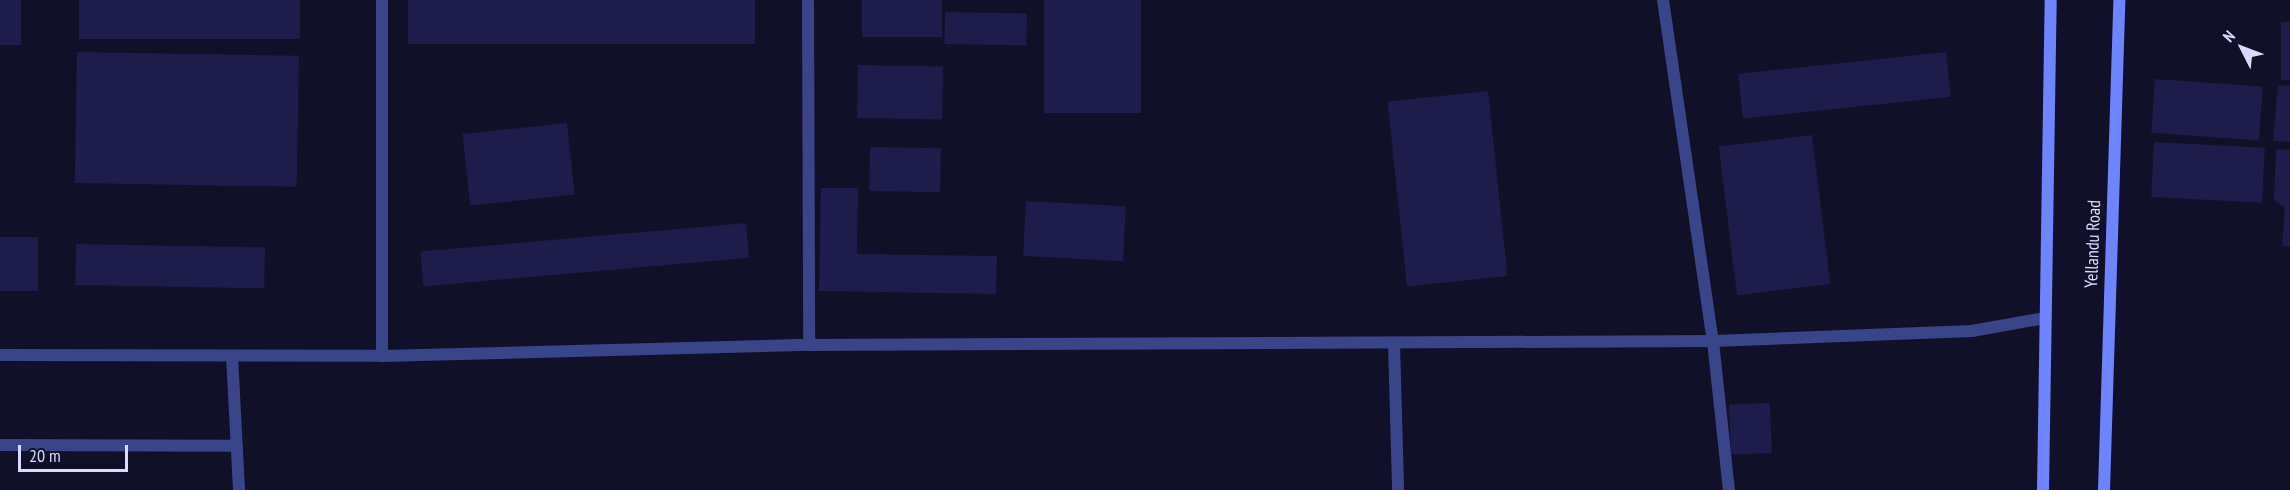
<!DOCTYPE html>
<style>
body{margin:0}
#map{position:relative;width:2290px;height:490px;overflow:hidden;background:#101029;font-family:"PT Sans Narrow",sans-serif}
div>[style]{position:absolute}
.building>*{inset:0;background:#1d1c4a;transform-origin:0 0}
.service>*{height:12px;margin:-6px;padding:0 6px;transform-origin:6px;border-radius:6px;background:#3a4489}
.minor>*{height:12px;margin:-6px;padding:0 6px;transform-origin:6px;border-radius:6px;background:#3a4489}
.secondary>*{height:12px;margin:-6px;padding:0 6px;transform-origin:6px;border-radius:6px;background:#6f83ff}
span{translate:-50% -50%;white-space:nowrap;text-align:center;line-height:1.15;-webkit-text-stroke:4.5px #101029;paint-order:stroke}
.street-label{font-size:18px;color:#d8daff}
.north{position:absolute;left:2212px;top:18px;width:60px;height:60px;-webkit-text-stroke:4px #101029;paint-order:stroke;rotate:312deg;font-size:16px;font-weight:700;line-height:24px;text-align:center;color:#d8daff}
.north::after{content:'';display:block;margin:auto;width:21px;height:27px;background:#d8daff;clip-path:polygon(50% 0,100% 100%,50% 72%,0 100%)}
.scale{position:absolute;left:18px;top:445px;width:110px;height:27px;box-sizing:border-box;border:3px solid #d8daff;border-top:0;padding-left:8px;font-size:18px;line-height:21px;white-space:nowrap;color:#d8daff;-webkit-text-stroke:4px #101029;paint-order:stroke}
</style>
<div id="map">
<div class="building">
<div style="left:0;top:0;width:21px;height:45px"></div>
<div style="left:79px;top:0;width:221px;height:39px"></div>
<div style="left:408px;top:0;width:347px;height:44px"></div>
<div style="left:862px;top:0;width:80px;height:37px"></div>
<div style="left:1044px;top:0;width:97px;height:113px"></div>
<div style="left:945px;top:12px;width:82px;height:32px;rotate:1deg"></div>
<div style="left:2281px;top:22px;width:9px;height:58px"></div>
<div style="left:77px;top:52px;width:222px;height:131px;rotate:1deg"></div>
<div style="left:1946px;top:52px;width:45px;height:209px;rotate:84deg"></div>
<div style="left:858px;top:65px;width:85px;height:53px;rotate:1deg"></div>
<div style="left:2155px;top:79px;width:108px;height:54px;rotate:4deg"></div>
<div style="clip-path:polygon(2278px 85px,2290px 86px,2290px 142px,2273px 141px)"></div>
<div style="left:1488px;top:91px;width:186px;height:101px;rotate:84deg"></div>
<div style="left:567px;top:123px;width:72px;height:105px;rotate:84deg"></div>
<div style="left:1812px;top:135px;width:150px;height:94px;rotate:83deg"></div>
<div style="left:2154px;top:142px;width:111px;height:55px;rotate:3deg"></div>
<div style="left:870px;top:147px;width:71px;height:44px;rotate:1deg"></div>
<div style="clip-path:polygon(2276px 149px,2290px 150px,2290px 247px,2282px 246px,2285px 208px,2274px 200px)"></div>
<div style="clip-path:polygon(821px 188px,858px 188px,857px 254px,997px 256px,996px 294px,819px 291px)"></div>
<div style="left:1026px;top:201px;width:100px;height:55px;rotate:3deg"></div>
<div style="left:746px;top:223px;width:35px;height:327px;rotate:85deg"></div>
<div style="left:0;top:237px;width:38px;height:54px"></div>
<div style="left:76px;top:244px;width:189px;height:41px;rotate:1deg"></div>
<div style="left:1770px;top:403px;width:50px;height:41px;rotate:88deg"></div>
</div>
<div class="service">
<div style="left:382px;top:0;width:356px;rotate:90deg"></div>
<div style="left:808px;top:0;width:345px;rotate:89.8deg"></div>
<div style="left:1394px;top:343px;width:147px;rotate:88.4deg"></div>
<div style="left:232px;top:356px;width:134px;rotate:87deg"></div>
<div style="left:0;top:445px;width:237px;rotate:0.2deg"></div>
</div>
<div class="minor">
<div style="left:1663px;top:0;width:345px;rotate:81.7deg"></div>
<div style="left:1713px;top:341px;width:150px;rotate:83.9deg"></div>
<div style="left:0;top:355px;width:382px;rotate:0.1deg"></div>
<div style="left:382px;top:356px;width:427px;rotate:-1.5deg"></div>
<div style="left:809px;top:345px;width:904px;rotate:-0.25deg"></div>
<div style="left:1713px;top:341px;width:259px;rotate:-2.2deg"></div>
<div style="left:1972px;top:331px;width:74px;rotate:-10.1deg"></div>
</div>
<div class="secondary">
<div style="left:2043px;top:490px;width:490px;rotate:-89.1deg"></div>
<div style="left:2104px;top:490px;width:490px;rotate:-88.2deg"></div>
</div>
<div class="street-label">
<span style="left:2093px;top:244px;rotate:-88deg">Yellandu Road</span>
</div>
<div class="north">N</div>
<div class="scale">20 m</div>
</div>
